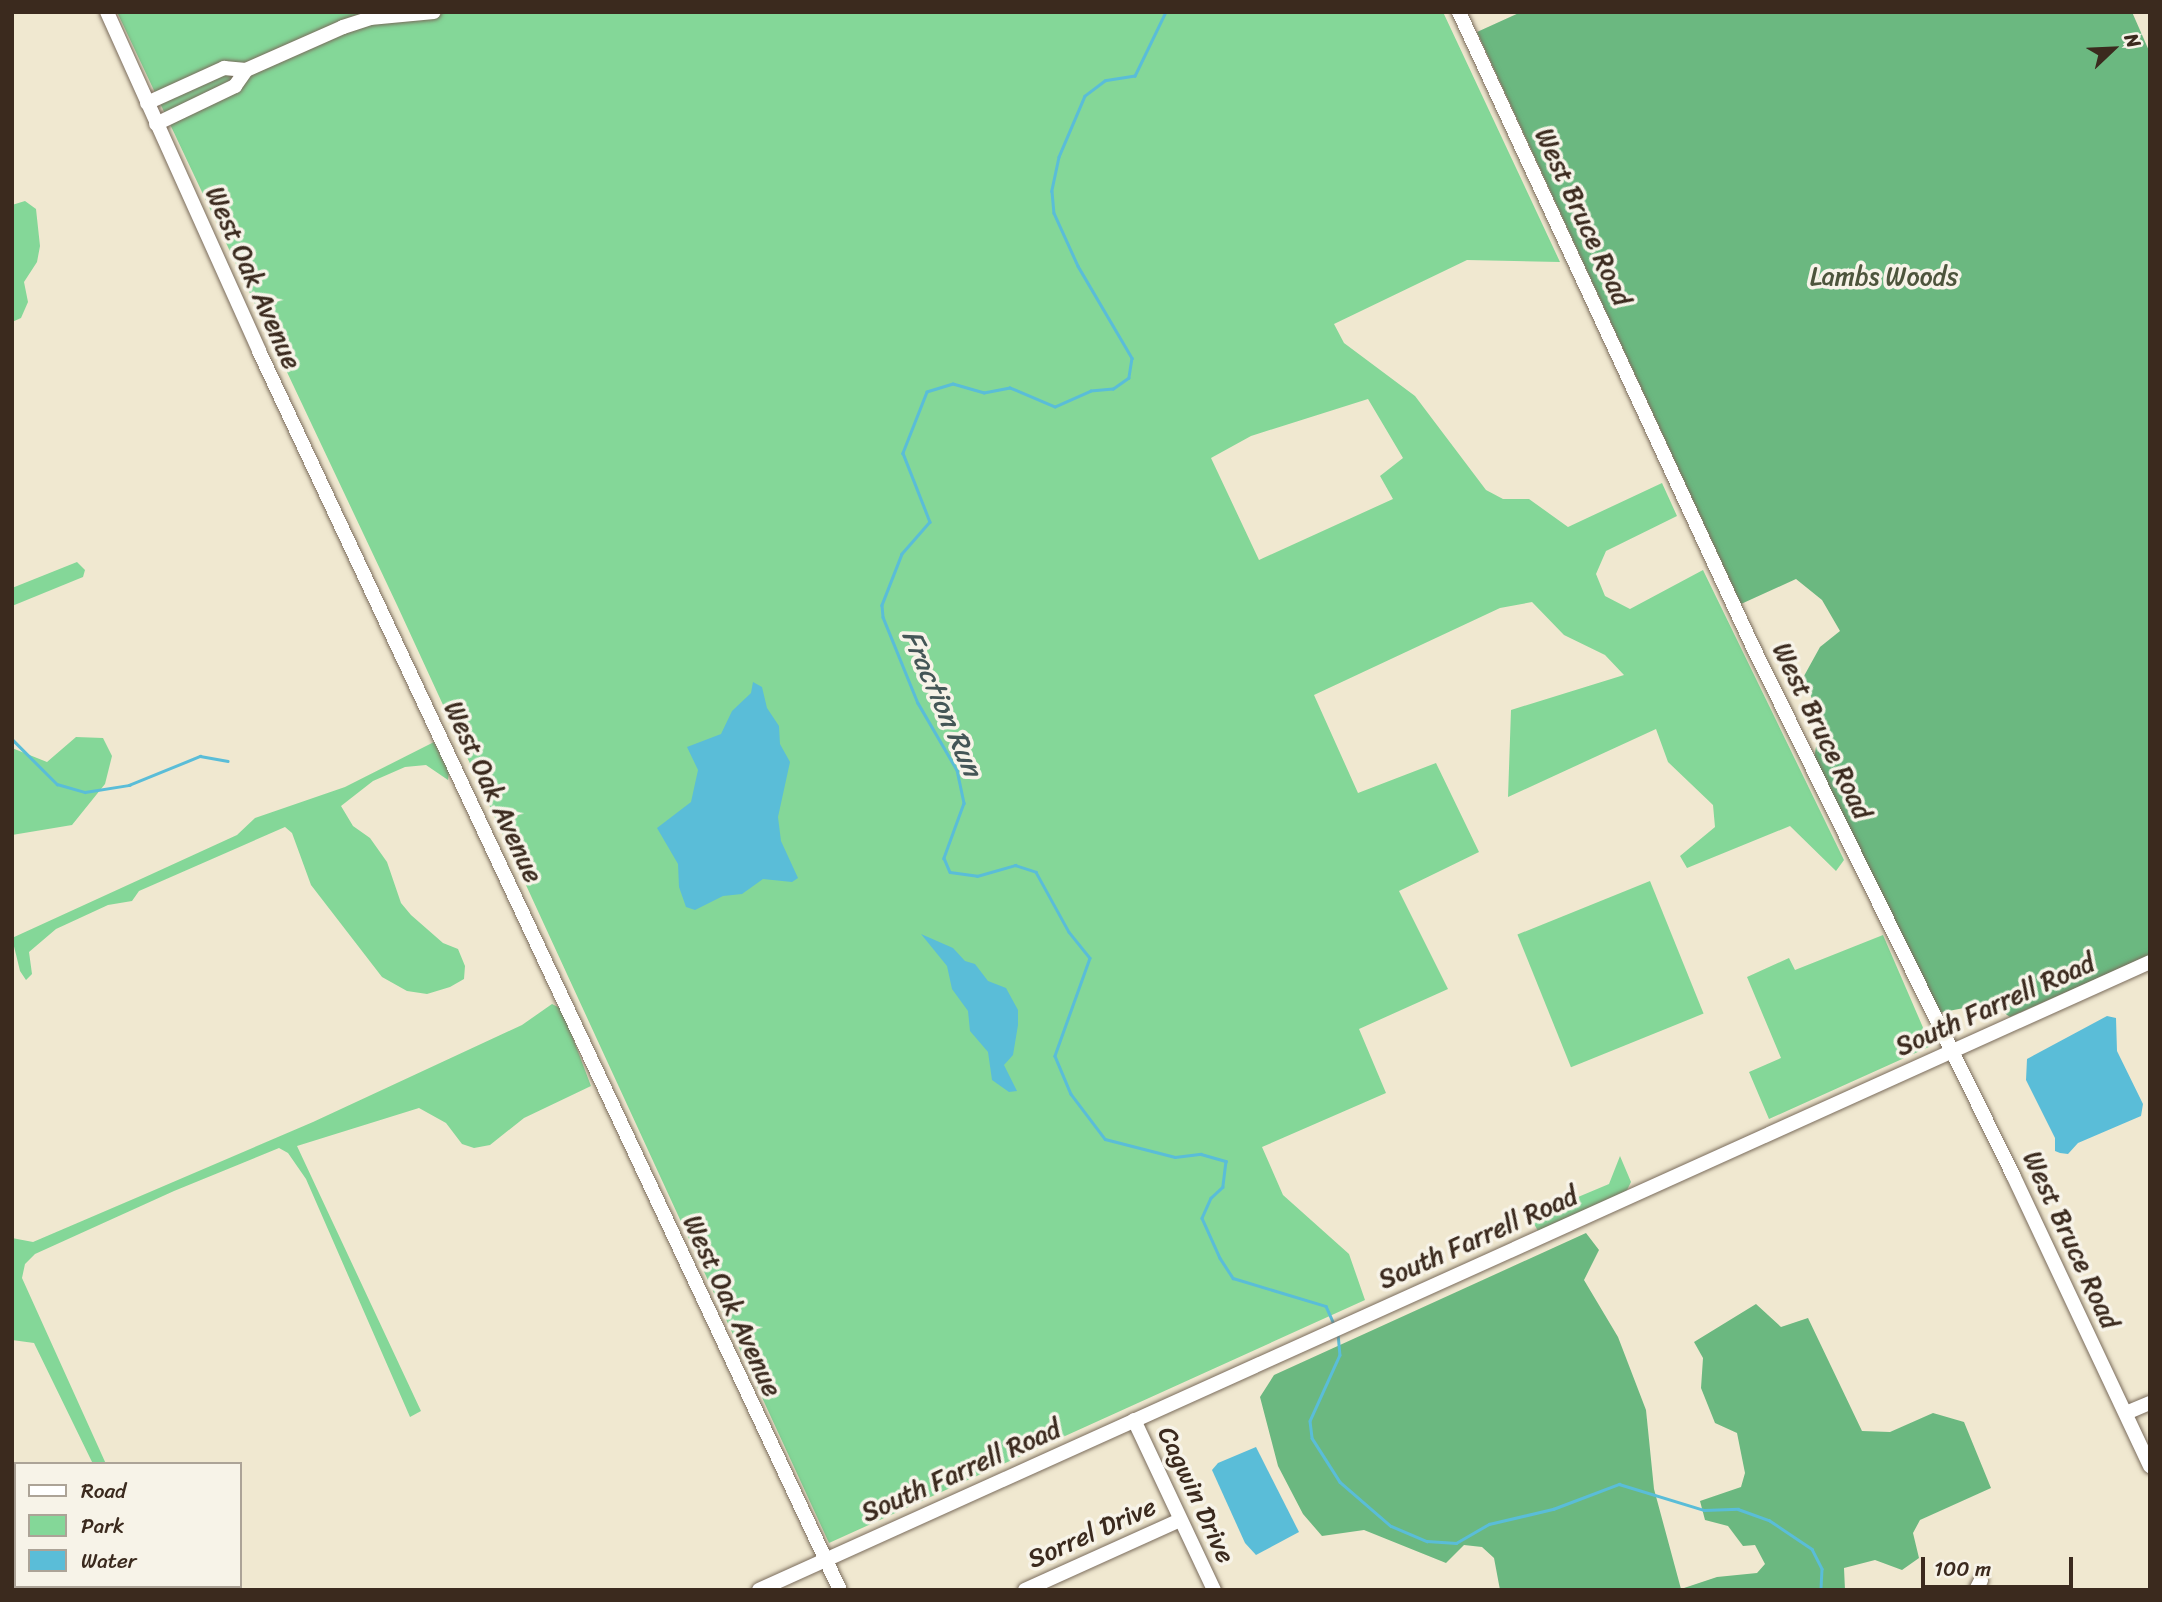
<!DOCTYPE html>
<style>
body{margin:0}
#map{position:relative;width:2162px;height:1602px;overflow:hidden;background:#f0e8d0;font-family:Sriracha,sans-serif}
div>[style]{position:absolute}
.green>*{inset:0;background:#84d798;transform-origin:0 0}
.forest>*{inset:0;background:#6bb880}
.water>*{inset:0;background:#5abdd8}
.stream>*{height:2.5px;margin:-1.25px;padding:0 1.25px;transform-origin:1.25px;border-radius:1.25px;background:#5abdd8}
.roads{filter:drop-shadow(0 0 2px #7a6c5c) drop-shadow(0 0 2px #7a6c5c)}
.minor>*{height:14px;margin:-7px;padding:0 7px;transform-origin:7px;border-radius:7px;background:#fff}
span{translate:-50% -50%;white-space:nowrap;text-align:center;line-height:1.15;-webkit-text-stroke:7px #f7f3e8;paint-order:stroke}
.street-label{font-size:26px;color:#3b2a1e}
.park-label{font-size:26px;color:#4d553c}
.water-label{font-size:28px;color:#445656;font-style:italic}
.frame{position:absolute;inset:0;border:14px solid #3b2a1e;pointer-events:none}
.legend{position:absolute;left:14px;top:1462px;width:228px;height:126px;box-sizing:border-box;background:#f7f3e8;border:2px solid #aca397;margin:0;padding:9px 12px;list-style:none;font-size:21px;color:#3b2a1e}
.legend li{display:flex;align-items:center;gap:14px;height:35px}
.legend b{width:35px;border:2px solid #aca397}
.north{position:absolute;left:2078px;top:14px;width:70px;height:70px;-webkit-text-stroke:5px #f7f3e8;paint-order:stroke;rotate:67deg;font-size:19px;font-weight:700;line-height:28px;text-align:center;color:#3b2a1e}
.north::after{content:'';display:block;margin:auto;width:24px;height:32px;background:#3b2a1e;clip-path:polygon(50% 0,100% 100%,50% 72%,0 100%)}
.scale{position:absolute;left:1921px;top:1557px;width:152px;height:32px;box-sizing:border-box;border:4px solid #3b2a1e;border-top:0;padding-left:9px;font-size:21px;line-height:24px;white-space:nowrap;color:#3b2a1e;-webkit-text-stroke:5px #f7f3e8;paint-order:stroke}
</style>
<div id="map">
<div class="green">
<div style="clip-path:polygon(evenodd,117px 12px,1443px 12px,1560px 262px,1467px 260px,1334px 324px,1344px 343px,1415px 396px,1486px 490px,1503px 499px,1529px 499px,1568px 527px,1662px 483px,1677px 516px,1606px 551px,1596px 574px,1605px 596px,1630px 609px,1703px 570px,1844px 860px,1836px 871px,1790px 826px,1687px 868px,1680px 856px,1715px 827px,1713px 805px,1668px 762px,1656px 729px,1508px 797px,1511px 710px,1624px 675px,1605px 655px,1564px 635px,1532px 602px,1500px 608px,1314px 695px,1358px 793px,1436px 763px,1479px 852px,1399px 891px,1448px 989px,1359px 1029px,1386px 1093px,1262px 1147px,1283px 1195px,1349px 1254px,1365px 1300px,829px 1543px,397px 605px,117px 12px,1368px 399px,1403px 458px,1380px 476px,1393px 499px,1259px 560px,1211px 458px,1251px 436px,1368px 399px)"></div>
<div style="clip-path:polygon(25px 201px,36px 209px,40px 246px,37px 262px,24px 282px,28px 302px,21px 318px,12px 322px,12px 205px)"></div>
<div style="clip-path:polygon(77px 562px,85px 570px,83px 577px,12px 606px,12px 588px)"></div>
<div style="clip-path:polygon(76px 737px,103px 738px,112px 756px,105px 784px,72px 825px,12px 835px,12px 748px,47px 762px)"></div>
<div style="clip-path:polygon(434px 742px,449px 772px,448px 780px,426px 765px,405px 767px,373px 781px,341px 806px,353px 826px,370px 838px,387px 862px,401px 903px,411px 915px,443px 943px,458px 949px,465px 966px,464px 979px,450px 987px,427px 994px,407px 991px,382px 977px,311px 885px,292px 833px,285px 827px,139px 891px,132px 901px,108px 905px,56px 929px,29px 952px,32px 974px,26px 980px,20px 971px,12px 938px,237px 835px,255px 818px,345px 787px)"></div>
<div style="left:1650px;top:881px;width:143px;height:143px;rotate:68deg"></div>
<div style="clip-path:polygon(1883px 935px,1931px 1046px,1769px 1119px,1749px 1072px,1781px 1058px,1747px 977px,1789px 958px,1795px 970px)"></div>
<div style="clip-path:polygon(552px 1004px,562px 1009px,591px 1086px,524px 1118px,490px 1145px,474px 1148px,462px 1144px,446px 1123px,419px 1108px,297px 1146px,421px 1411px,410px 1417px,306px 1179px,288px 1153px,279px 1148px,174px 1191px,35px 1254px,25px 1264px,22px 1278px,106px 1464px,93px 1464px,34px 1343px,12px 1340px,12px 1238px,33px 1242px,313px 1122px,522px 1025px)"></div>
<div style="clip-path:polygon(1620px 1156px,1631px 1182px,1626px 1192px,1538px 1231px,1533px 1222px,1559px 1205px,1609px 1184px)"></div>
</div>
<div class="forest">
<div style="clip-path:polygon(1521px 12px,2132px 12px,2150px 53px,2150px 955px,2010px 1017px,1990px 1003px,1938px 1013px,1814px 759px,1820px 722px,1804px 676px,1820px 647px,1840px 631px,1822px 600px,1796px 579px,1741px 604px,1477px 32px)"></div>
<div style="clip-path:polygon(1586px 1233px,1599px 1250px,1584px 1280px,1618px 1337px,1646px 1410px,1654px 1489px,1681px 1589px,1717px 1577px,1757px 1573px,1765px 1564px,1755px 1545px,1743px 1546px,1728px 1526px,1705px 1520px,1700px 1501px,1741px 1487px,1745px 1473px,1737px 1433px,1715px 1423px,1701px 1388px,1703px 1358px,1694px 1342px,1756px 1304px,1781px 1327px,1808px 1318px,1862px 1431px,1890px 1432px,1933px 1413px,1964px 1422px,1991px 1488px,1920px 1520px,1913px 1533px,1919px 1558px,1902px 1570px,1875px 1560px,1844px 1568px,1845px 1590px,1500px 1590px,1494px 1558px,1482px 1547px,1464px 1545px,1446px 1563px,1364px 1530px,1322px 1536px,1303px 1514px,1278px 1466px,1260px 1397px,1274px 1375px)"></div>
</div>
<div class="water">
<div style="clip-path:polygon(753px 682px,762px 687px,767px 708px,779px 726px,780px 744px,790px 762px,778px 817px,781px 841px,798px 878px,792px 882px,763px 879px,742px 894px,723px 896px,695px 910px,686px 907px,679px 887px,678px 864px,657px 828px,691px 802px,698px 770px,687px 747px,721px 734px,732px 711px,751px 693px)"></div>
<div style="clip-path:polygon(921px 934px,953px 948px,965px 961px,975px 964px,988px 981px,1006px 988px,1018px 1010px,1018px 1025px,1013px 1055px,1004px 1065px,1017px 1091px,1009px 1092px,992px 1080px,988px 1052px,970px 1031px,968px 1011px,952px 989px,947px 966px)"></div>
<div style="clip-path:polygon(2107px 1016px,2116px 1018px,2117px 1051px,2143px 1104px,2141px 1116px,2078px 1143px,2068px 1154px,2060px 1153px,2055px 1151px,2055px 1138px,2026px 1080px,2027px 1059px)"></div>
<div style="clip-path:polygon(1256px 1447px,1299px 1532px,1256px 1555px,1245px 1543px,1212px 1470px,1218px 1463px)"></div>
</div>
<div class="stream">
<div style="left:1166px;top:12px;width:71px;rotate:115.8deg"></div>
<div style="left:1135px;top:76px;width:30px;rotate:171deg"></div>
<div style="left:1105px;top:81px;width:25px;rotate:143deg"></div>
<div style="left:1085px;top:96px;width:66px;rotate:113.1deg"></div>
<div style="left:1059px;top:157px;width:35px;rotate:102deg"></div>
<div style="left:1052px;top:191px;width:22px;rotate:85deg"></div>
<div style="left:1054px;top:213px;width:58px;rotate:65.6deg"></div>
<div style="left:1078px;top:266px;width:107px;rotate:59.6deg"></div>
<div style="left:1132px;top:358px;width:20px;rotate:99deg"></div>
<div style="left:1129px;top:378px;width:19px;rotate:145deg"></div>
<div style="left:1113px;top:389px;width:22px;rotate:175deg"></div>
<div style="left:1091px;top:391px;width:39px;rotate:156deg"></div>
<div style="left:1055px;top:407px;width:49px;rotate:-157.1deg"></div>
<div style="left:1010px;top:388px;width:26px;rotate:169deg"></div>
<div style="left:984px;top:393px;width:32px;rotate:-164deg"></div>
<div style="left:953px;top:384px;width:27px;rotate:163deg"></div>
<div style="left:927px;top:392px;width:66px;rotate:111.5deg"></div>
<div style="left:903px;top:453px;width:74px;rotate:68.6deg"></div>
<div style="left:930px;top:522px;width:43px;rotate:131.2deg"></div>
<div style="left:902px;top:554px;width:55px;rotate:111.4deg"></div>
<div style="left:882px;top:605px;width:12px;rotate:85deg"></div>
<div style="left:883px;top:617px;width:93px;rotate:67.9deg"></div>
<div style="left:918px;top:703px;width:78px;rotate:59.8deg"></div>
<div style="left:957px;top:770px;width:34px;rotate:78deg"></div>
<div style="left:964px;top:803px;width:59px;rotate:110deg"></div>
<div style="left:944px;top:858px;width:15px;rotate:67deg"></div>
<div style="left:950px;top:872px;width:27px;rotate:8deg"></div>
<div style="left:977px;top:876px;width:40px;rotate:-16deg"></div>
<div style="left:1015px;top:865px;width:22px;rotate:18deg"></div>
<div style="left:1036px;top:872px;width:68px;rotate:61.2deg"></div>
<div style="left:1069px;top:932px;width:33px;rotate:51deg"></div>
<div style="left:1090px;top:958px;width:104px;rotate:109.7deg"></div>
<div style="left:1055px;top:1056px;width:41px;rotate:67.2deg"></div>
<div style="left:1071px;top:1094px;width:56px;rotate:52.9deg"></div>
<div style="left:1105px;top:1139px;width:72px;rotate:14.4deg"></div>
<div style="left:1175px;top:1157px;width:26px;rotate:-7deg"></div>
<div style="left:1201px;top:1154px;width:26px;rotate:16deg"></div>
<div style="left:1226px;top:1161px;width:26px;rotate:97deg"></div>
<div style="left:1223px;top:1187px;width:16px;rotate:137deg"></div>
<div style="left:1211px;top:1198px;width:22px;rotate:114deg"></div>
<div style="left:1202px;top:1218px;width:44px;rotate:65.8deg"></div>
<div style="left:1220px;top:1258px;width:24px;rotate:57deg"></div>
<div style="left:1233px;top:1278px;width:97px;rotate:16.8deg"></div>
<div style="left:1326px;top:1306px;width:20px;rotate:66deg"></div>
<div style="left:12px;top:739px;width:64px;rotate:45deg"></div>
<div style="left:57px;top:784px;width:29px;rotate:16deg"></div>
<div style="left:85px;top:792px;width:45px;rotate:-9deg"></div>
<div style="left:129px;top:785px;width:77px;rotate:-22.2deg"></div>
<div style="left:200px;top:756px;width:28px;rotate:10deg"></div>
<div style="left:1338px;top:1333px;width:22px;rotate:85deg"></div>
<div style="left:1340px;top:1355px;width:72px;rotate:114.4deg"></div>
<div style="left:1310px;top:1421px;width:17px;rotate:83deg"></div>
<div style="left:1312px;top:1438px;width:52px;rotate:57.5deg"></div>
<div style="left:1340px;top:1482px;width:67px;rotate:40.8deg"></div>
<div style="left:1391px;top:1526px;width:39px;rotate:23deg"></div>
<div style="left:1427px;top:1541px;width:29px;rotate:4deg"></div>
<div style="left:1456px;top:1543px;width:38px;rotate:-30deg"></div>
<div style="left:1489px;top:1524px;width:66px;rotate:-13.2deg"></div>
<div style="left:1553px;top:1509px;width:71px;rotate:-20.7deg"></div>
<div style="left:1619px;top:1484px;width:89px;rotate:17deg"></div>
<div style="left:1704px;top:1510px;width:34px;rotate:-2deg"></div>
<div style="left:1738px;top:1509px;width:33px;rotate:20deg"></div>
<div style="left:1769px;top:1520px;width:52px;rotate:34deg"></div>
<div style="left:1812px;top:1549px;width:22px;rotate:63deg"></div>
<div style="left:1822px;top:1569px;width:21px;rotate:93deg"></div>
</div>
<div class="roads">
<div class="minor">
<div style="left:107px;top:12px;width:372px;rotate:65.8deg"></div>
<div style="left:259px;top:351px;width:1368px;rotate:64.88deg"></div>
<div style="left:1459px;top:12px;width:700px;rotate:65.16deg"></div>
<div style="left:1753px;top:647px;width:589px;rotate:63.78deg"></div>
<div style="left:2013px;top:1175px;width:322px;rotate:64.8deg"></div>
<div style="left:147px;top:103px;width:85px;rotate:-24.4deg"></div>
<div style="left:224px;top:68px;width:22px;rotate:5deg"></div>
<div style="left:246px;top:70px;width:106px;rotate:-23.9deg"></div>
<div style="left:343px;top:27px;width:28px;rotate:-18deg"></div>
<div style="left:370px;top:18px;width:64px;rotate:-5.4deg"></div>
<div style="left:156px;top:124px;width:88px;rotate:-25.7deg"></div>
<div style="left:235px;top:86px;width:19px;rotate:-55deg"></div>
<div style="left:2126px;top:1413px;width:26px;rotate:-23deg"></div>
<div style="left:1134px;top:1420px;width:188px;rotate:64.8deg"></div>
<div style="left:759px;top:1590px;width:1526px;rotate:-24.3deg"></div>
<div style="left:1025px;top:1590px;width:168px;rotate:-24.3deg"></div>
<div style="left:1976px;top:1590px;width:11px;rotate:-63deg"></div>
</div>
</div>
<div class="street-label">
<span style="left:1583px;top:217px;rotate:65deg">West Bruce Road</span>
<span style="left:253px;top:278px;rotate:66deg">West Oak Avenue</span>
<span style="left:1822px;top:731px;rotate:64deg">West Bruce Road</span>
<span style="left:493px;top:792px;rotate:65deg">West Oak Avenue</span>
<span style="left:1995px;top:1005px;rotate:-24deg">South Farrell Road</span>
<span style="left:1478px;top:1238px;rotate:-24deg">South Farrell Road</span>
<span style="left:2071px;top:1240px;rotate:65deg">West Bruce Road</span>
<span style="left:732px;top:1306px;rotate:65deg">West Oak Avenue</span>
<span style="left:961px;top:1471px;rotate:-24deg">South Farrell Road</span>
<span style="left:1196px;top:1495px;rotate:65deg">Cagwin Drive</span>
<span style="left:1092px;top:1533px;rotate:-24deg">Sorrel Drive</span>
</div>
<div class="park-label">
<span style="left:1884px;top:277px">Lambs Woods</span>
</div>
<div class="water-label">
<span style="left:942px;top:703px;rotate:66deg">Fraction Run</span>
</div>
<div class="frame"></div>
<ul class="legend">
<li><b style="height:9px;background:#fff"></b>Road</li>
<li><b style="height:19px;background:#84d798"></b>Park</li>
<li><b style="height:19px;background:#5abdd8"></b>Water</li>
</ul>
<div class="north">N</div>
<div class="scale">100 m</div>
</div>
